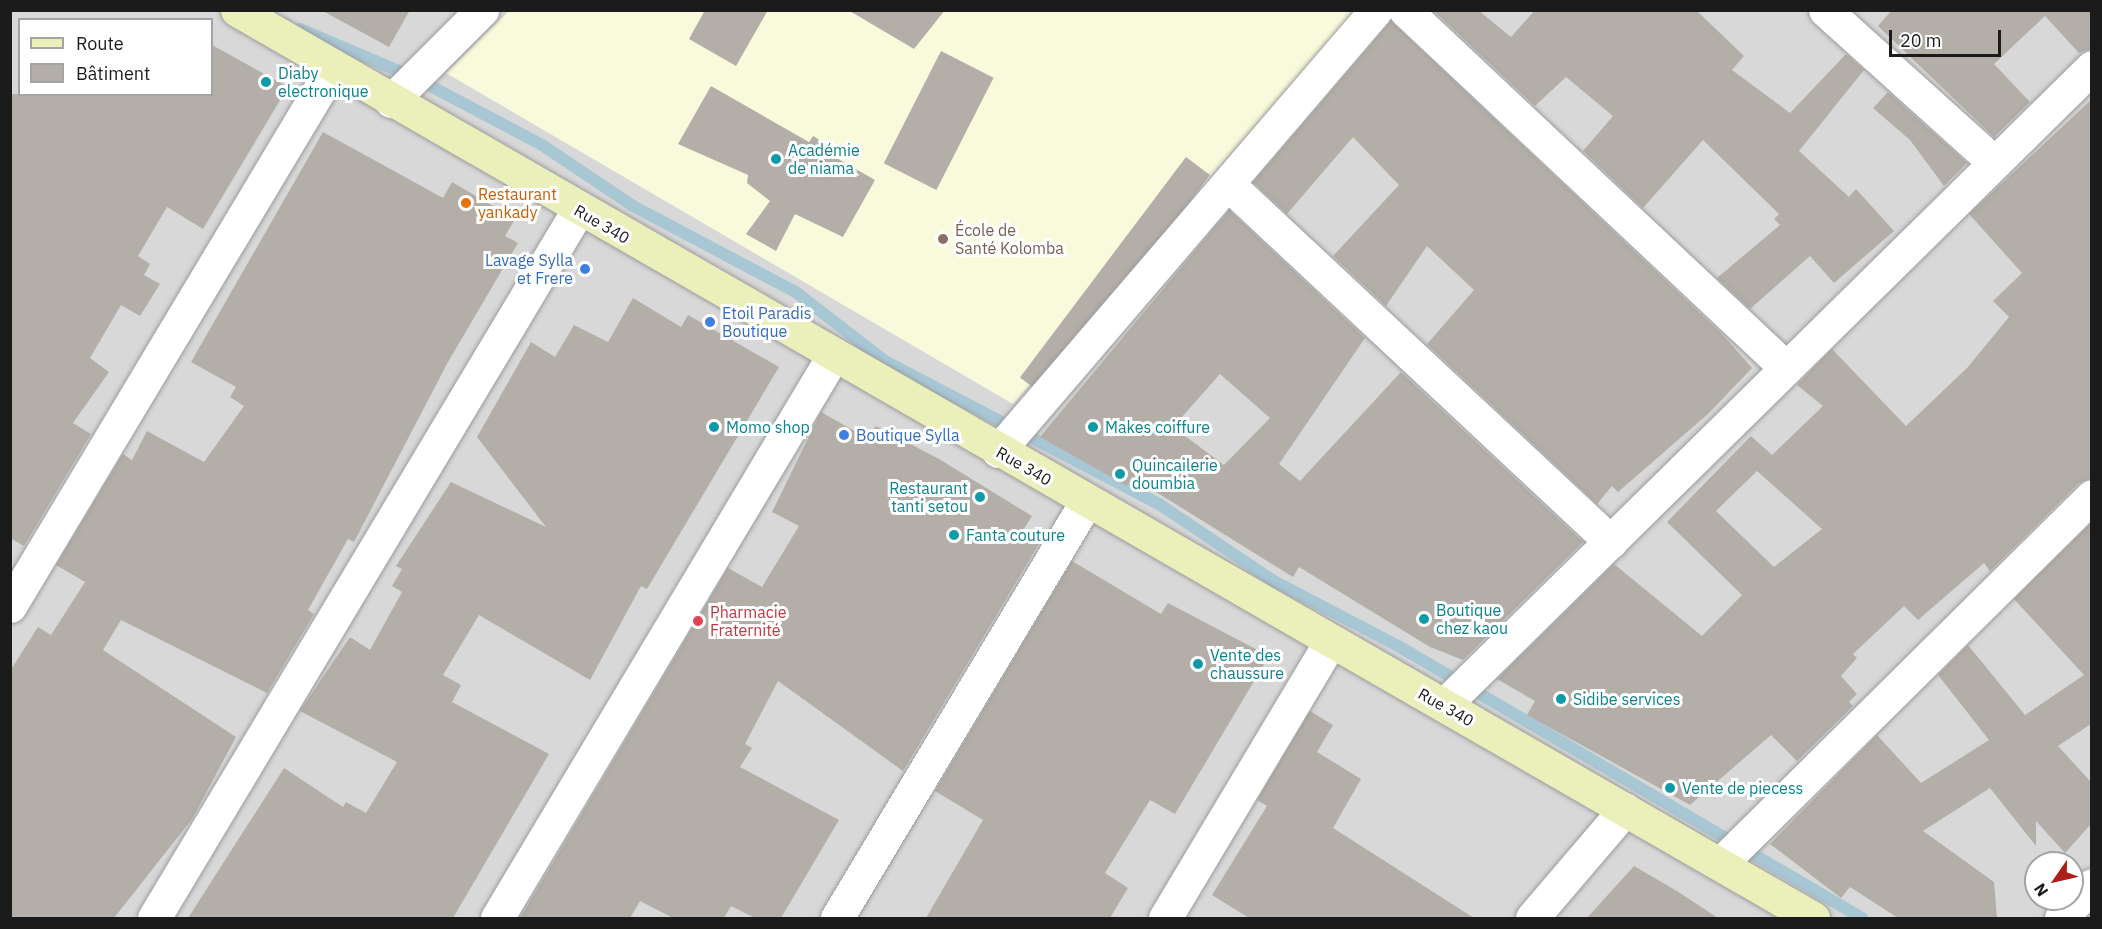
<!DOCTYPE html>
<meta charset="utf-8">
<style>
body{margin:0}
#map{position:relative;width:2102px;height:929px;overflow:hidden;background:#ebe8e1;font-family:"IBM Plex Sans",sans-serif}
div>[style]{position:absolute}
.residential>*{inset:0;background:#d9d8d8}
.education>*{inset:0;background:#f8fadb}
.stream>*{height:12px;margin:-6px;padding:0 6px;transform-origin:6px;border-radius:6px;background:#a7c7d4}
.building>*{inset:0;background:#b4aea8;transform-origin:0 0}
.roads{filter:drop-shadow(0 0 2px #9c9c9c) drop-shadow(0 0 2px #9c9c9c)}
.street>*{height:33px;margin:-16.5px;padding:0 16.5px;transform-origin:16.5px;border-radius:16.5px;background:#fff}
.secondary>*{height:33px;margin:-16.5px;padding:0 16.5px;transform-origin:16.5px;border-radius:16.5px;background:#ebf0ba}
.dots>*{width:16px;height:16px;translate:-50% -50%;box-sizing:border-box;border:3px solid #fff;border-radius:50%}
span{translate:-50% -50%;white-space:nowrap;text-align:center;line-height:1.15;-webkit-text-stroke:6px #fff;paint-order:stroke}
.culture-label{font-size:16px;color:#0d838f}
.left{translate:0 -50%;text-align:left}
.right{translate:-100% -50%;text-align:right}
.food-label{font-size:16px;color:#c56008}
.street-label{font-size:16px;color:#1b1b1b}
.education-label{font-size:16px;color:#785e54}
.shop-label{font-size:16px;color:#366cbe}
.health-label{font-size:16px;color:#be3a42}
.frame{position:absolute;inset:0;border:12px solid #1b1b1b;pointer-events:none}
.legend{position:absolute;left:18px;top:18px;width:195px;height:78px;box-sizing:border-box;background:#fff;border:2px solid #a4a4a4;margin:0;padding:8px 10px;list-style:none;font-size:18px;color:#1b1b1b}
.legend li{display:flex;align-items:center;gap:12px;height:30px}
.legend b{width:30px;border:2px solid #a4a4a4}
.north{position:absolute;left:2024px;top:851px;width:60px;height:60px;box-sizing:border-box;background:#fff;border:2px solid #a4a4a4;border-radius:50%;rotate:236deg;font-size:16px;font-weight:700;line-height:24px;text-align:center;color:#1b1b1b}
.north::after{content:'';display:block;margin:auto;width:21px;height:27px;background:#ad2018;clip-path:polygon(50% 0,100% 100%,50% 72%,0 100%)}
.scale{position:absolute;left:1889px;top:30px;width:112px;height:27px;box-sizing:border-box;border:3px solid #1b1b1b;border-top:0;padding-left:8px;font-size:18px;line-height:21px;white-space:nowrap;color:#1b1b1b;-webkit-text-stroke:4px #fff;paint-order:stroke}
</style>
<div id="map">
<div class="residential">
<div style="clip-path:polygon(evenodd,11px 11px,2091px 11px,2091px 918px,11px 918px,11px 11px,20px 20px,212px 20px,212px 94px,20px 94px,20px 20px,11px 11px,2036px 863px,2072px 863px,2072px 899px,2036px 899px,2036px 863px)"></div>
</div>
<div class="education">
<div style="clip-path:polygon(509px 11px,1355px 11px,1013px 404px,446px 73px)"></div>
</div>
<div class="stream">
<div style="left:300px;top:29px;width:127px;rotate:23.1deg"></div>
<div style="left:417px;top:79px;width:141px;rotate:27.8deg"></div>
<div style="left:542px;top:145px;width:110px;rotate:33.8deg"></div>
<div style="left:633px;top:206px;width:186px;rotate:27.9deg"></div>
<div style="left:797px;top:293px;width:111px;rotate:37.7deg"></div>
<div style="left:885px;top:361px;width:309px;rotate:27.6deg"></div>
<div style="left:1159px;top:504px;width:136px;rotate:33.9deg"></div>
<div style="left:1272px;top:580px;width:144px;rotate:27.6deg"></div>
<div style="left:1400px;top:647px;width:536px;rotate:30.4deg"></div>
</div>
<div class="building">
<div style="clip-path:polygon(321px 10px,410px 10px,389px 47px)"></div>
<div style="clip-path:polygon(705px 10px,768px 10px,736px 66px,689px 39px)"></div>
<div style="clip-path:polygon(848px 10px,945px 10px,914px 49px)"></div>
<div style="clip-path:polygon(1433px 10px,1478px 10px,1511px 37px,1535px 10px,1696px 10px,1744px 56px,1732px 70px,1790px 113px,1846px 54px,1864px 70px,1799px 151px,1849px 197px,1856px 189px,1894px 231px,1834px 283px,1810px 256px,1750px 309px,1717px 278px,1780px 225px,1774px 219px,1779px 214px,1703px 140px,1643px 208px,1583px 151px,1613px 116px,1566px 77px,1535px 106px)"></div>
<div style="clip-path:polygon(1892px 10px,2091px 10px,2091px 49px,2079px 53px,2045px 16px,1994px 64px,2030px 102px,1994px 137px,1878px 26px)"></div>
<div style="clip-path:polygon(1391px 21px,1722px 334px,1752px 368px,1708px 414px,1618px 492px,1612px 486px,1597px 504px,1427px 344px,1474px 290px,1427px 246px,1386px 306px,1333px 256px,1399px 185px,1353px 137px,1287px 214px,1253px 182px)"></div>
<div style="clip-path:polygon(212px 45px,288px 87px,203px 229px,167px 207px,138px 256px,150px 264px,144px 275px,160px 284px,140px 316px,121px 305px,90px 358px,109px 372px,73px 423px,91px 434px,24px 546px,10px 538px,10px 94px,212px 94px)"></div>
<div style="left:941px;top:51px;width:59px;height:126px;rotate:27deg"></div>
<div style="clip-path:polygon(711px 86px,809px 142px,813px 136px,831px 147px,828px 153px,875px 180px,843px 237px,795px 214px,776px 251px,746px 234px,770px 201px,747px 183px,748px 175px,678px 144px)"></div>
<div style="clip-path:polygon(1888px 92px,1967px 163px,1944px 186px,1910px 140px,1873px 108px)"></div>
<div style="clip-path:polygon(evenodd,2091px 100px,2091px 478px,2079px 483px,1990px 571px,1984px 563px,1918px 620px,1904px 606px,1853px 654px,1857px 658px,1841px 676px,1857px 694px,1849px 702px,1853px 706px,1797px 761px,1771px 735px,1690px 805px,1527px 715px,1535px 701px,1497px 679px,1614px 564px,1702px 636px,1742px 595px,1667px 522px,1751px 436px,1772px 455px,1823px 406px,1797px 385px,1832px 349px,1906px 426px,1967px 368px,2009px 317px,1993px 301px,2022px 273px,1969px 214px,2091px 100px,1757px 471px,1822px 529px,1774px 567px,1716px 511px,1757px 471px)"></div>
<div style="clip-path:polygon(323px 132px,443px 198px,452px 182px,515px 219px,505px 236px,518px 243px,448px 362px,354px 542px,348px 539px,308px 610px,314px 614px,267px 693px,121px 620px,103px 650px,236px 737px,192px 819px,114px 918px,10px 918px,10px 671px,38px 627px,51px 635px,85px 582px,56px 565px,123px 454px,132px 460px,147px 431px,204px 462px,244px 406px,230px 397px,236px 387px,191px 362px)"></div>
<div style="left:1186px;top:157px;width:30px;height:276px;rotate:37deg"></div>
<div style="clip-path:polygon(evenodd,1229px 210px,1365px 338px,1279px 464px,1300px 481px,1401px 372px,1583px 542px,1463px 660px,1430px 647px,1299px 567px,1293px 577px,1132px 477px,1127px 486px,1040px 437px,1229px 210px,1220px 374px,1270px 418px,1224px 465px,1173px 427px,1220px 374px)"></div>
<div style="clip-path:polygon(633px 298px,681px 327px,688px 315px,779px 367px,647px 589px,641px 586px,590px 680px,479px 615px,443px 675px,461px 685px,452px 702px,549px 754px,453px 918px,188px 918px,284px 768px,343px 807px,346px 802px,366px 813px,397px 762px,300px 711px,350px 637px,370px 650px,402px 592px,392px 586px,402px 569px,396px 566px,451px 482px,546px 527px,477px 437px,531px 342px,555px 357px,574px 325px,608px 342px)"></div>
<div style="clip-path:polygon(821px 412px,867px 438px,876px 426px,939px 459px,1032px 516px,1022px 532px,1040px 542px,903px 771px,778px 681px,745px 744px,752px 748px,740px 767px,839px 820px,781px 918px,755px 918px,731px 906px,724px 918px,673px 918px,640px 901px,630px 918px,520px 918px,728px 568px,762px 587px,799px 526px,772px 512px)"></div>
<div style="clip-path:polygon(2091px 523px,2091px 724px,2058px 746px,2091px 782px,2091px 824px,2065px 853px,2036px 821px,2036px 846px,1990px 788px,1923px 831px,1994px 882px,1997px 918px,1898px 918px,1850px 887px,1841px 898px,1770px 844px,1877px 735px,1921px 783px,1989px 740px,1938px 675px,1968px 645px,2025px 715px,2084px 675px,2014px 599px)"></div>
<div style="clip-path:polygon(1072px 561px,1161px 614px,1168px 603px,1269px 656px,1175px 814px,1150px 800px,1105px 873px,1128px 888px,1110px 918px,926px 918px,983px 820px,935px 791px)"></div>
<div style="clip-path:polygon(1310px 711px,1333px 725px,1317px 752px,1361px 779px,1333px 828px,1474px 918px,1249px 918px,1212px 895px,1267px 806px,1257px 800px)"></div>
<div style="clip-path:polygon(1634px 866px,1677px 891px,1718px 918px,1587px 918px)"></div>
</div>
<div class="roads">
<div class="street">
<div style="left:1405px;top:10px;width:521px;rotate:43.21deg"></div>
<div style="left:1825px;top:10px;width:227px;rotate:42deg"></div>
<div style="left:391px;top:101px;width:129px;rotate:-45deg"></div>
<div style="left:1228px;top:184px;width:524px;rotate:43.07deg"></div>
<div style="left:998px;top:451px;width:581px;rotate:-49.4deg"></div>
<div style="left:10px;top:606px;width:628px;rotate:-59.07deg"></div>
<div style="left:1444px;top:705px;width:909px;rotate:-44.55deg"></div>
<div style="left:1720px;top:864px;width:523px;rotate:-44.69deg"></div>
<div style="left:154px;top:918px;width:825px;rotate:-59.08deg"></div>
<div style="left:497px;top:918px;width:655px;rotate:-59.13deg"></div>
<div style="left:837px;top:918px;width:485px;rotate:-59.1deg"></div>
<div style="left:1165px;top:918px;width:322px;rotate:-59.1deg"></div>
<div style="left:1532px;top:918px;width:143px;rotate:-49.5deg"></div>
<div style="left:2061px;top:918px;width:45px;rotate:-46.8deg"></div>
</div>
<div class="secondary">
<div style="left:237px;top:10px;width:1819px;rotate:29.95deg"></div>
</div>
</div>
<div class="dots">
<div style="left:266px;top:82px;background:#0f9aa8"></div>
<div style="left:776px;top:159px;background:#0f9aa8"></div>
<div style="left:466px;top:203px;background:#e8710a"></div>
<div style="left:943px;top:239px;background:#8d6e63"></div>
<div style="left:585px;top:269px;background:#3f7fe0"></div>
<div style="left:710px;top:322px;background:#3f7fe0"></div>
<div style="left:714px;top:427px;background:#0f9aa8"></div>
<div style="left:1093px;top:427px;background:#0f9aa8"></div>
<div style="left:844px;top:435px;background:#3f7fe0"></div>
<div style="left:1120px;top:474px;background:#0f9aa8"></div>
<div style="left:980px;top:497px;background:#0f9aa8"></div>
<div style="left:954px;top:535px;background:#0f9aa8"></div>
<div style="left:1424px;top:619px;background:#0f9aa8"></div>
<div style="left:698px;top:621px;background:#e0444e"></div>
<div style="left:1198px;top:664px;background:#0f9aa8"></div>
<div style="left:1561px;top:699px;background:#0f9aa8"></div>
<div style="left:1670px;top:788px;background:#0f9aa8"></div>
</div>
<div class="culture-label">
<span class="left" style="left:278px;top:82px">Diaby<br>electronique</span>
<span class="left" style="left:788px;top:159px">Académie<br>de niama</span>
<span class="left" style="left:726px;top:427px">Momo shop</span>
<span class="left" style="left:1105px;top:427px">Makes coiffure</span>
<span class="left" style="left:1132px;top:474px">Quincailerie<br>doumbia</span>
<span class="right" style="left:968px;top:497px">Restaurant<br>tanti setou</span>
<span class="left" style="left:966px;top:535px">Fanta couture</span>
<span class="left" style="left:1436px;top:619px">Boutique<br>chez kaou</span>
<span class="left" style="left:1210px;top:664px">Vente des<br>chaussure</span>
<span class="left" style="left:1573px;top:699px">Sidibe services</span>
<span class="left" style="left:1682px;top:788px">Vente de piecess</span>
</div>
<div class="food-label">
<span class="left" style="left:478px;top:203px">Restaurant<br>yankady</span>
</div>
<div class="street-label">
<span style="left:602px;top:224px;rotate:30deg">Rue 340</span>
<span style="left:1024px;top:466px;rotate:30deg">Rue 340</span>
<span style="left:1446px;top:707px;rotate:29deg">Rue 340</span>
</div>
<div class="education-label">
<span class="left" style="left:955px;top:239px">École de<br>Santé Kolomba</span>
</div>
<div class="shop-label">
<span class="right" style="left:573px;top:269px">Lavage Sylla<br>et Frere</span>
<span class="left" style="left:722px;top:322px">Etoil Paradis<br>Boutique</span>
<span class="left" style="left:856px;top:435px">Boutique Sylla</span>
</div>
<div class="health-label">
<span class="left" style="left:710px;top:621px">Pharmacie<br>Fraternité</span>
</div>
<div class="frame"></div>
<ul class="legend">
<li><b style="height:8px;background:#ebf0ba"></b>Route</li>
<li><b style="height:16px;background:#b4aea8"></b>Bâtiment</li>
</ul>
<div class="north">N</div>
<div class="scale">20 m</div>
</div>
